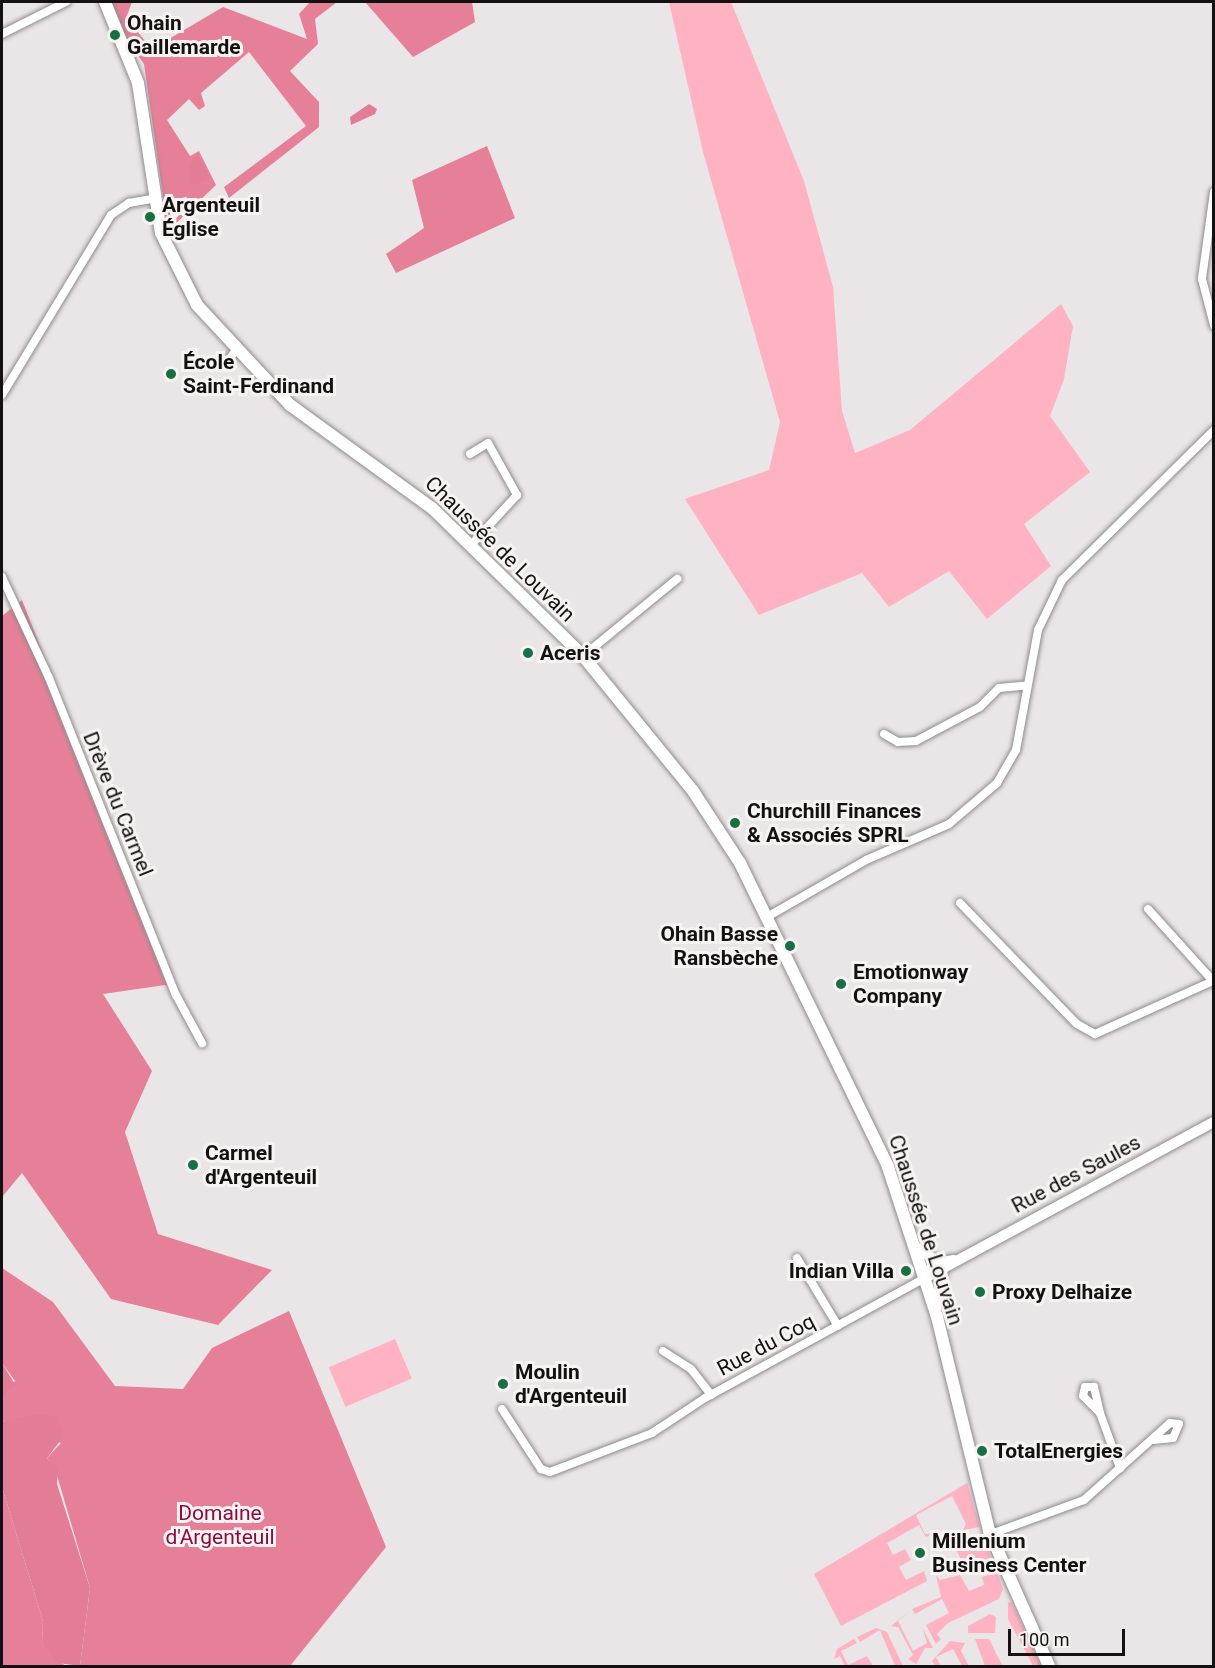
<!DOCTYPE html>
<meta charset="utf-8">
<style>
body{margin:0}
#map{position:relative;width:1215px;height:1668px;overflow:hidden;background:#eae5e6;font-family:Roboto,sans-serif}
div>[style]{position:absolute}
.green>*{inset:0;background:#ffb2c2;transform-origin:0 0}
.forest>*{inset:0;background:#e68099}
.water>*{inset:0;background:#e37d96}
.roads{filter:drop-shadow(0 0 2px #8f8b8c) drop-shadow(0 0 2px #8f8b8c)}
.minor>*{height:8px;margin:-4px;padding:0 4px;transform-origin:4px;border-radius:4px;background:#fff}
.tertiary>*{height:10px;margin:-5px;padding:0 5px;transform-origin:5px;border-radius:5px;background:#fff}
.secondary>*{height:12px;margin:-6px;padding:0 6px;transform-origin:6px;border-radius:6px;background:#fff}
.dots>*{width:16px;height:16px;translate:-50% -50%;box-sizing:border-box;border:3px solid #f7f3f3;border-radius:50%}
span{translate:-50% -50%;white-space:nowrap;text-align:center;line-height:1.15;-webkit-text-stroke:6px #f7f3f3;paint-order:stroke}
.poi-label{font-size:21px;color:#131111;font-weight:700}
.left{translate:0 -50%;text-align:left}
.right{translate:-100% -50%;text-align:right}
.street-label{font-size:21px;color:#131111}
.park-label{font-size:21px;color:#8a0d40}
.frame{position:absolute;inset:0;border:3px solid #131111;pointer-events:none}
.scale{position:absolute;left:1008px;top:1629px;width:117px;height:27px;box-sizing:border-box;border:3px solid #131111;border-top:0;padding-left:8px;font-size:18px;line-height:21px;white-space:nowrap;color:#131111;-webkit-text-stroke:4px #f7f3f3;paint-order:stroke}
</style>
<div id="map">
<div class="green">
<div style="clip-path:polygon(669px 2px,731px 2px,804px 181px,833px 287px,842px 411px,855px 453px,910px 430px,1061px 304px,1073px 326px,1064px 379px,1050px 416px,1090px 472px,1024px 524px,1051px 566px,987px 619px,949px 571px,889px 607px,862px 573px,759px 615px,685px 499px,769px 470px,780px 422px,703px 152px)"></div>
<div style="left:395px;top:1339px;width:43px;height:72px;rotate:67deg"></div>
<div style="clip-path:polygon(967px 1483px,980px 1527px,963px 1530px,966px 1524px,952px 1496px,916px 1515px,925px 1534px,932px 1534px,926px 1537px,919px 1525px,887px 1543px,893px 1555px,905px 1549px,911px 1560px,899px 1567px,906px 1580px,924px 1571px,927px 1581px,841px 1626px,814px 1574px)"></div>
<div style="clip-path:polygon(983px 1537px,993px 1564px,962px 1572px,957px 1564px,962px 1561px,954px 1546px,948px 1546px)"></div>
<div style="clip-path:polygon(997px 1572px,1003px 1589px,999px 1599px,948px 1623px,937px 1634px,941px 1639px,936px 1644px,926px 1625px,949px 1613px,942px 1599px,915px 1614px,912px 1609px,941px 1597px,936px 1575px,940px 1580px,960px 1575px,969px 1591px,984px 1585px,982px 1577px)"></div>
<div style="clip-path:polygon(1008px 1602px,1012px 1603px,1041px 1666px,1033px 1666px,1008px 1619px)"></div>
<div style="clip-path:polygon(911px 1610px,898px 1621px,913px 1651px,927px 1643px,922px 1627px,933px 1648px,925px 1648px,916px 1664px,908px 1659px,913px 1655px,898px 1627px,891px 1626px)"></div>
<div style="clip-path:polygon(990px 1614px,996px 1617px,995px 1633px,968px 1633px,968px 1626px)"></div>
<div style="clip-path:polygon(876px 1628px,887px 1632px,903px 1666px,895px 1666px,880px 1630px,860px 1642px,857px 1637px)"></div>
<div style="clip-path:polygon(854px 1639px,857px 1643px,841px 1651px,848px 1665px,867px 1656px,873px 1666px,845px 1666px,840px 1656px,834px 1659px,837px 1649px)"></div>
<div style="clip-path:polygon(975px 1639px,989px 1639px,1002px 1665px,985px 1666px)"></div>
<div style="clip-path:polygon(950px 1641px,965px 1643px,961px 1651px,969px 1666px,962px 1666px,953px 1649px,936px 1657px,941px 1666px,935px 1666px,932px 1661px)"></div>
</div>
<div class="forest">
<div style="clip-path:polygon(101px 2px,132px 2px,126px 18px,152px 49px,223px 7px,307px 39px,299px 14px,310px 2px,337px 2px,315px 19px,318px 44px,290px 71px,319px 102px,319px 127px,229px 198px,224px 187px,306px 126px,249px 52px,201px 93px,205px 106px,199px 110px,189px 99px,167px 120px,190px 156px,199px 151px,216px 185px,168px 231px,144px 64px)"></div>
<div style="clip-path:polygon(365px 2px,472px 2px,475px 22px,413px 57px)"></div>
<div style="clip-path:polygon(487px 146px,515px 218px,396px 273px,386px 254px,424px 228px,412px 180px)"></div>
<div style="clip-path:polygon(22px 600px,172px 984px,103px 994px,152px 1071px,125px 1132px,158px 1234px,272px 1270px,218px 1325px,111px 1299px,22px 1173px,2px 1197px,2px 616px)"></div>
<div style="clip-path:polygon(2px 1268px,53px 1302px,115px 1386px,183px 1389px,212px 1348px,289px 1311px,386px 1547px,290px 1666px,80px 1666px,90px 1588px,54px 1465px,47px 1458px,61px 1443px,16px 1420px,2px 1422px,2px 1396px,15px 1381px,2px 1363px)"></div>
<div style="clip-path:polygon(2px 1487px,43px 1621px,42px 1642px,65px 1666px,2px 1666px)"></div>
</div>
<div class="water">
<div style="clip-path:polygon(369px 104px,377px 109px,375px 114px,351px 125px,350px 117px)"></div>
<div style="clip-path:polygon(197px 154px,210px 179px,192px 185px,188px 167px)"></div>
<div style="clip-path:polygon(2px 1363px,16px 1386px,2px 1396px)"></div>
<div style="clip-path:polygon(36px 1414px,57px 1416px,64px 1436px,47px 1458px,58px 1468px,57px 1484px,90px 1588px,80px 1666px,58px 1663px,42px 1642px,43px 1621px,2px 1487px,2px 1422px)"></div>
</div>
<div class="roads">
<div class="minor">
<div style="left:2px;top:34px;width:72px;rotate:-26.6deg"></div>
<div style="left:1214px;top:192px;width:88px;rotate:97.9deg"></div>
<div style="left:1202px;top:279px;width:48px;rotate:75.4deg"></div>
<div style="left:228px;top:361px;width:14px;rotate:-54deg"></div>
<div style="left:2px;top:395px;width:210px;rotate:-58.8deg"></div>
<div style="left:111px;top:215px;width:22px;rotate:-34deg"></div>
<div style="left:129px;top:203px;width:27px;rotate:-10deg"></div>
<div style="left:470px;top:454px;width:21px;rotate:-31deg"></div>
<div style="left:488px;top:443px;width:60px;rotate:60.9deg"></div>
<div style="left:517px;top:495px;width:68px;rotate:132.6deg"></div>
<div style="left:2px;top:577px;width:111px;rotate:65deg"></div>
<div style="left:49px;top:678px;width:341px;rotate:68.2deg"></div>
<div style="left:176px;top:995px;width:55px;rotate:61.6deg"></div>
<div style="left:583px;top:656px;width:122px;rotate:-39.3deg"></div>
<div style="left:884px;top:734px;width:16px;rotate:30deg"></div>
<div style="left:898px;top:742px;width:18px;rotate:-3deg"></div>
<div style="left:916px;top:741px;width:72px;rotate:-28deg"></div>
<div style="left:980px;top:707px;width:27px;rotate:-45deg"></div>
<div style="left:999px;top:688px;width:25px;rotate:-5deg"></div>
<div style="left:960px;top:903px;width:168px;rotate:46deg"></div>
<div style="left:1077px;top:1024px;width:21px;rotate:29deg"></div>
<div style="left:1095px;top:1034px;width:129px;rotate:-24.2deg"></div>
<div style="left:1148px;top:909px;width:98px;rotate:47.9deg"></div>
<div style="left:767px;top:917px;width:114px;rotate:-29.9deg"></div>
<div style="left:866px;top:860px;width:90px;rotate:-23.4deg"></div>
<div style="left:949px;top:824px;width:63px;rotate:-40.5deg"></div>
<div style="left:997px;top:783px;width:38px;rotate:-60deg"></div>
<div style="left:1016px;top:750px;width:122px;rotate:-79.6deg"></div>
<div style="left:1038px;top:630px;width:55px;rotate:-64.4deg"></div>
<div style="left:1062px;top:580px;width:214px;rotate:-44.6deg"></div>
<div style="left:797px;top:1258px;width:79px;rotate:58.9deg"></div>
<div style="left:663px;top:1351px;width:33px;rotate:33deg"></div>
<div style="left:691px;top:1369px;width:33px;rotate:52deg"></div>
<div style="left:502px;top:1409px;width:72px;rotate:57deg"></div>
<div style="left:541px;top:1469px;width:9px;rotate:18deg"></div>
<div style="left:550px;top:1472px;width:109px;rotate:-20.9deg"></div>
<div style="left:652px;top:1433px;width:64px;rotate:-33.4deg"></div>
<div style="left:705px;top:1398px;width:251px;rotate:-28.6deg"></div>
<div style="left:1100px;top:1413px;width:27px;rotate:-103deg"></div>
<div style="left:1094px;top:1387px;width:9px;rotate:180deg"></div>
<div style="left:1085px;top:1387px;width:9px;rotate:103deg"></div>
<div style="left:1083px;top:1396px;width:24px;rotate:45deg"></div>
<div style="left:1100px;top:1413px;width:59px;rotate:70deg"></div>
<div style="left:991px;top:1534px;width:99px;rotate:-20.1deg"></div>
<div style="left:1084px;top:1500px;width:115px;rotate:-41.8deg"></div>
<div style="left:1170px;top:1423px;width:9px;rotate:6deg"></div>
<div style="left:1179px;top:1424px;width:15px;rotate:113deg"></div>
<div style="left:1173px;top:1438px;width:20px;rotate:174deg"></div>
</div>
<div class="tertiary">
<div style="left:916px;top:1247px;width:27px;rotate:34deg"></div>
<div style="left:925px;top:1278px;width:328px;rotate:-28.4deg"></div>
<div style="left:925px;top:1278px;width:16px;rotate:-60deg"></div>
<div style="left:933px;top:1264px;width:21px;rotate:-11deg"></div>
<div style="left:936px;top:1308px;width:39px;rotate:-80deg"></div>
</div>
<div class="secondary">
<div style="left:105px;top:2px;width:87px;rotate:67.8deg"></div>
<div style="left:138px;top:83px;width:152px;rotate:81.3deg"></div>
<div style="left:161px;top:233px;width:80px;rotate:63.4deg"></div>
<div style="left:197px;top:305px;width:137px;rotate:47.1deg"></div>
<div style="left:290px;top:405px;width:175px;rotate:36deg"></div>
<div style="left:432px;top:508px;width:211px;rotate:44.4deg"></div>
<div style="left:583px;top:656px;width:174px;rotate:50.8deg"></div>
<div style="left:693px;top:791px;width:86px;rotate:56.9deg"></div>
<div style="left:740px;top:863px;width:338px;rotate:64deg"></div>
<div style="left:888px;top:1167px;width:158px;rotate:71.9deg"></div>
<div style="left:937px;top:1317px;width:220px;rotate:76.3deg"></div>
<div style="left:989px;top:1531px;width:148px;rotate:66deg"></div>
</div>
</div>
<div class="dots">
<div style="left:115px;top:35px;background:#186f42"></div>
<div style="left:150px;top:217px;background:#186f42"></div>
<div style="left:171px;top:374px;background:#186f42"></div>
<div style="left:528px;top:653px;background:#186f42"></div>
<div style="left:735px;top:823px;background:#186f42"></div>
<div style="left:790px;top:946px;background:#186f42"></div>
<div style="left:841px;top:984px;background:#186f42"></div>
<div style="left:193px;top:1165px;background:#186f42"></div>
<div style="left:906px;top:1271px;background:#186f42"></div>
<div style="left:980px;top:1292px;background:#186f42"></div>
<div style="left:503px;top:1384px;background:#186f42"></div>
<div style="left:982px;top:1451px;background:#186f42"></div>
<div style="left:920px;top:1553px;background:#186f42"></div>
</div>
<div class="poi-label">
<span class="left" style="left:127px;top:35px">Ohain<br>Gaillemarde</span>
<span class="left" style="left:162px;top:217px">Argenteuil<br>Église</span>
<span class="left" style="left:183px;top:374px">École<br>Saint-Ferdinand</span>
<span class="left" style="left:540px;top:653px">Aceris</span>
<span class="left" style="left:747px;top:823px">Churchill Finances<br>&amp; Associés SPRL</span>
<span class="right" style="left:778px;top:946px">Ohain Basse<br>Ransbèche</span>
<span class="left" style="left:853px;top:984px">Emotionway<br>Company</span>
<span class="left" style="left:205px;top:1165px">Carmel<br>d'Argenteuil</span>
<span class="right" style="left:894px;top:1271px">Indian Villa</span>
<span class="left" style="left:992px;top:1292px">Proxy Delhaize</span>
<span class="left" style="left:515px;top:1384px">Moulin<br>d'Argenteuil</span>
<span class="left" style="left:994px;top:1451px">TotalEnergies</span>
<span class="left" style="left:932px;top:1553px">Millenium<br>Business Center</span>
</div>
<div class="street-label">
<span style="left:500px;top:549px;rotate:44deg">Chaussée de Louvain</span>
<span style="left:118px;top:804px;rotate:68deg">Drève du Carmel</span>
<span style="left:1076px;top:1174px;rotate:-28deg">Rue des Saules</span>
<span style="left:926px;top:1230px;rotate:72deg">Chaussée de Louvain</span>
<span style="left:766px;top:1345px;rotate:-28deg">Rue du Coq</span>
</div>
<div class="park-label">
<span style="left:220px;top:1525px">Domaine<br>d'Argenteuil</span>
</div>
<div class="frame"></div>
<div class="scale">100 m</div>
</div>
